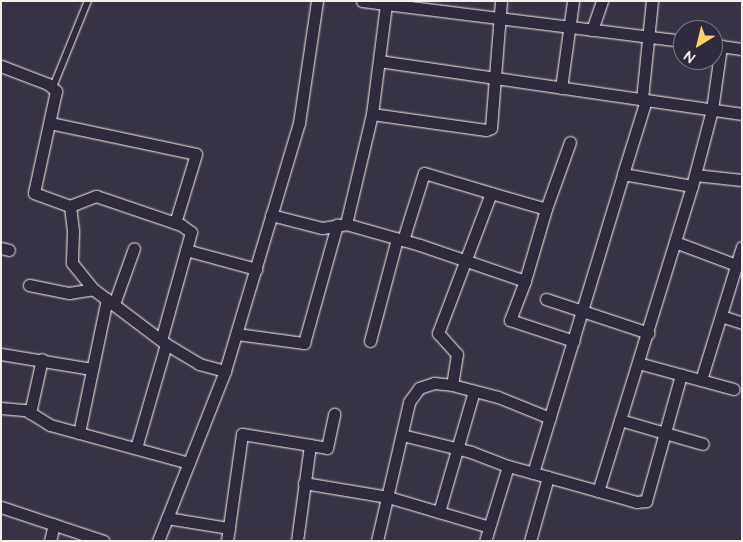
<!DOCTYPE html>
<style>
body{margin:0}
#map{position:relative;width:743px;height:542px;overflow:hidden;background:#373244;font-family:"Architects Daughter",sans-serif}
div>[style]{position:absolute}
.roads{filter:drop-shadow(0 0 1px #f4f1e8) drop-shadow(0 0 1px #f4f1e8)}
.service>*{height:5.5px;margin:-2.75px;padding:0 2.75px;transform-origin:2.75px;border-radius:2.75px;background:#2f2a3d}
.minor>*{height:11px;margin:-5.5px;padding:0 5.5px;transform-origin:5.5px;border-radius:5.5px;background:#2f2a3d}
span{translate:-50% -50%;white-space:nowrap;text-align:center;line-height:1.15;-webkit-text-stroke:4px #2f2a3d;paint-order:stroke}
.frame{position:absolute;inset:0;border:2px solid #f4f1e8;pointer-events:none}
.north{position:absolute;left:673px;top:20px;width:50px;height:50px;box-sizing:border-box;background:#2f2a3d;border:1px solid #7e7a81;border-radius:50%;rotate:216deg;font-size:14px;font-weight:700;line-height:20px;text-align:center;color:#f4f1e8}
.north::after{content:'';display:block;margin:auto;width:18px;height:22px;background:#ffd166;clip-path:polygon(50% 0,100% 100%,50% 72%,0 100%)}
</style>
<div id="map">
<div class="roads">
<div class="service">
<div style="left:53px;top:87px;width:93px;rotate:-67.9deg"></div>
</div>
<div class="minor">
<div style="left:386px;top:1px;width:3px;rotate:90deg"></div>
<div style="left:386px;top:4px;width:299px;rotate:7.1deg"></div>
<div style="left:592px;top:30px;width:31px;rotate:-71deg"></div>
<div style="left:713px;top:45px;width:29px;rotate:8deg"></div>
<div style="left:379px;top:61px;width:367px;rotate:8.3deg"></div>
<div style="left:1px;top:66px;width:50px;rotate:21deg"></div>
<div style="left:48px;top:84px;width:11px;rotate:41deg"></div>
<div style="left:56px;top:91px;width:104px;rotate:102.2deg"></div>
<div style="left:34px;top:193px;width:38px;rotate:20deg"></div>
<div style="left:70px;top:206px;width:26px;rotate:83deg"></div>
<div style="left:73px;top:232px;width:31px;rotate:92deg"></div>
<div style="left:72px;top:263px;width:33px;rotate:51deg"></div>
<div style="left:93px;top:289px;width:91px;rotate:37deg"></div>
<div style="left:166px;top:344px;width:39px;rotate:31deg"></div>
<div style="left:199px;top:364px;width:27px;rotate:15deg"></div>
<div style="left:225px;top:371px;width:183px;rotate:111.5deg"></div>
<div style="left:561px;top:88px;width:88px;rotate:-82.1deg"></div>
<div style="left:642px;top:99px;width:99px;rotate:-84.2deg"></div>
<div style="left:372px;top:114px;width:115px;rotate:8deg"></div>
<div style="left:486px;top:130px;width:5px;rotate:-22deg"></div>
<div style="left:491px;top:128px;width:127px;rotate:-85.5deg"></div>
<div style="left:50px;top:123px;width:149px;rotate:12deg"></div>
<div style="left:196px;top:154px;width:72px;rotate:106.9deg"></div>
<div style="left:623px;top:174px;width:77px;rotate:-72.7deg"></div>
<div style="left:695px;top:175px;width:47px;rotate:6.1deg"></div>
<div style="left:692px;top:186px;width:79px;rotate:-75.3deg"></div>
<div style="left:712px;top:110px;width:65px;rotate:-82deg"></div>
<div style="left:491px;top:193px;width:57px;rotate:16.2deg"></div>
<div style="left:546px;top:209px;width:75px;rotate:106.3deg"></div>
<div style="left:525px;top:281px;width:42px;rotate:111deg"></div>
<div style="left:510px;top:320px;width:67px;rotate:18.2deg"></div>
<div style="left:70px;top:206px;width:28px;rotate:-21deg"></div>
<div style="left:96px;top:196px;width:90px;rotate:18.8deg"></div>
<div style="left:181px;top:225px;width:12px;rotate:35deg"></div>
<div style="left:191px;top:232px;width:112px;rotate:105.5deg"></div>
<div style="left:546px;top:209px;width:71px;rotate:-70.3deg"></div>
<div style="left:271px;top:215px;width:53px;rotate:14.3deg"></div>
<div style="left:322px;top:228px;width:24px;rotate:-9deg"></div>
<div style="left:346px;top:224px;width:77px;rotate:15.8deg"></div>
<div style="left:420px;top:245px;width:111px;rotate:18.9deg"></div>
<div style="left:346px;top:224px;width:113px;rotate:-76.7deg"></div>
<div style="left:372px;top:114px;width:111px;rotate:-82.7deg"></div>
<div style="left:386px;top:4px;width:24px;rotate:-173deg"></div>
<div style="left:403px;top:240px;width:70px;rotate:-72.6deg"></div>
<div style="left:424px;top:173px;width:70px;rotate:16.6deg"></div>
<div style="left:491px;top:193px;width:150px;rotate:110.7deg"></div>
<div style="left:438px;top:333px;width:28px;rotate:48deg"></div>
<div style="left:457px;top:354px;width:31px;rotate:99deg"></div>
<div style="left:452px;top:385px;width:48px;rotate:14.6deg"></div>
<div style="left:498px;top:397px;width:56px;rotate:22deg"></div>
<div style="left:675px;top:242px;width:65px;rotate:20.7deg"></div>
<div style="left:1px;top:248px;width:8px;rotate:14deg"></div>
<div style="left:186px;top:250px;width:73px;rotate:15.2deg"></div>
<div style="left:29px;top:285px;width:41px;rotate:11.3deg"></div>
<div style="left:69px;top:293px;width:24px;rotate:-9deg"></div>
<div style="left:546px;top:299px;width:108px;rotate:18.4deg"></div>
<div style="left:114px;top:304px;width:59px;rotate:-70.3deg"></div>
<div style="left:721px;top:316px;width:22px;rotate:18deg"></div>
<div style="left:237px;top:334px;width:68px;rotate:7.7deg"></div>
<div style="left:304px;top:343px;width:123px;rotate:-74.4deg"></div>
<div style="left:370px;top:341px;width:106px;rotate:-75.2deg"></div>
<div style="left:1px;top:354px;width:92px;rotate:9.4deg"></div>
<div style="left:638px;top:363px;width:99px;rotate:15.2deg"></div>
<div style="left:225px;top:371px;width:259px;rotate:-73.4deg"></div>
<div style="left:299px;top:123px;width:123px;rotate:-81.6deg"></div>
<div style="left:701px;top:380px;width:139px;rotate:-72.9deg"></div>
<div style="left:1px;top:408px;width:25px;rotate:5deg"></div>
<div style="left:26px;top:410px;width:28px;rotate:32deg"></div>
<div style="left:50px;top:425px;width:144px;rotate:15.3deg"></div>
<div style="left:30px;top:413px;width:55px;rotate:-77.5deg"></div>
<div style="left:620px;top:420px;width:86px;rotate:16.1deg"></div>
<div style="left:79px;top:433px;width:137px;rotate:-78.2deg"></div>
<div style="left:402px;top:435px;width:71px;rotate:13.8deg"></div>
<div style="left:471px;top:452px;width:40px;rotate:21deg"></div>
<div style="left:508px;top:466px;width:78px;rotate:107deg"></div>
<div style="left:136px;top:448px;width:108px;rotate:-73.9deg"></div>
<div style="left:508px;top:466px;width:41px;rotate:15.4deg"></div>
<div style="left:548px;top:477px;width:66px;rotate:105.7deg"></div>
<div style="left:533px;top:473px;width:312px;rotate:-73.2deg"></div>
<div style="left:623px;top:174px;width:70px;rotate:9.9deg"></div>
<div style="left:692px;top:186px;width:319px;rotate:107.1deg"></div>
<div style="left:598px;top:491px;width:52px;rotate:-164.4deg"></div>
<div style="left:304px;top:483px;width:85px;rotate:9.5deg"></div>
<div style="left:388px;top:497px;width:105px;rotate:16.5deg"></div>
<div style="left:598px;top:491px;width:40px;rotate:16deg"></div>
<div style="left:636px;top:502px;width:10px;rotate:-6deg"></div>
<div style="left:646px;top:501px;width:131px;rotate:-74.5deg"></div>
<div style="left:1px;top:507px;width:108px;rotate:18.4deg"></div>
<div style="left:439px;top:512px;width:126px;rotate:-73.9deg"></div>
<div style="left:167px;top:518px;width:63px;rotate:9.2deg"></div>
<div style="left:50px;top:541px;width:17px;rotate:-77deg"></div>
<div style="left:227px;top:541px;width:108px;rotate:-82deg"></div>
<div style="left:242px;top:434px;width:69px;rotate:9.2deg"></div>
<div style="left:297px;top:541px;width:97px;rotate:-82.3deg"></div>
<div style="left:310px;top:445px;width:17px;rotate:10deg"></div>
<div style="left:327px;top:448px;width:35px;rotate:-78deg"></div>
<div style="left:377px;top:541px;width:143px;rotate:-77deg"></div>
<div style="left:409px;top:402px;width:17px;rotate:-54deg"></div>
<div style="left:419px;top:388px;width:16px;rotate:-18deg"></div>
<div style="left:434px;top:383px;width:18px;rotate:6deg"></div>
</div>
</div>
<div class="frame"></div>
<div class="north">N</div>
</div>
